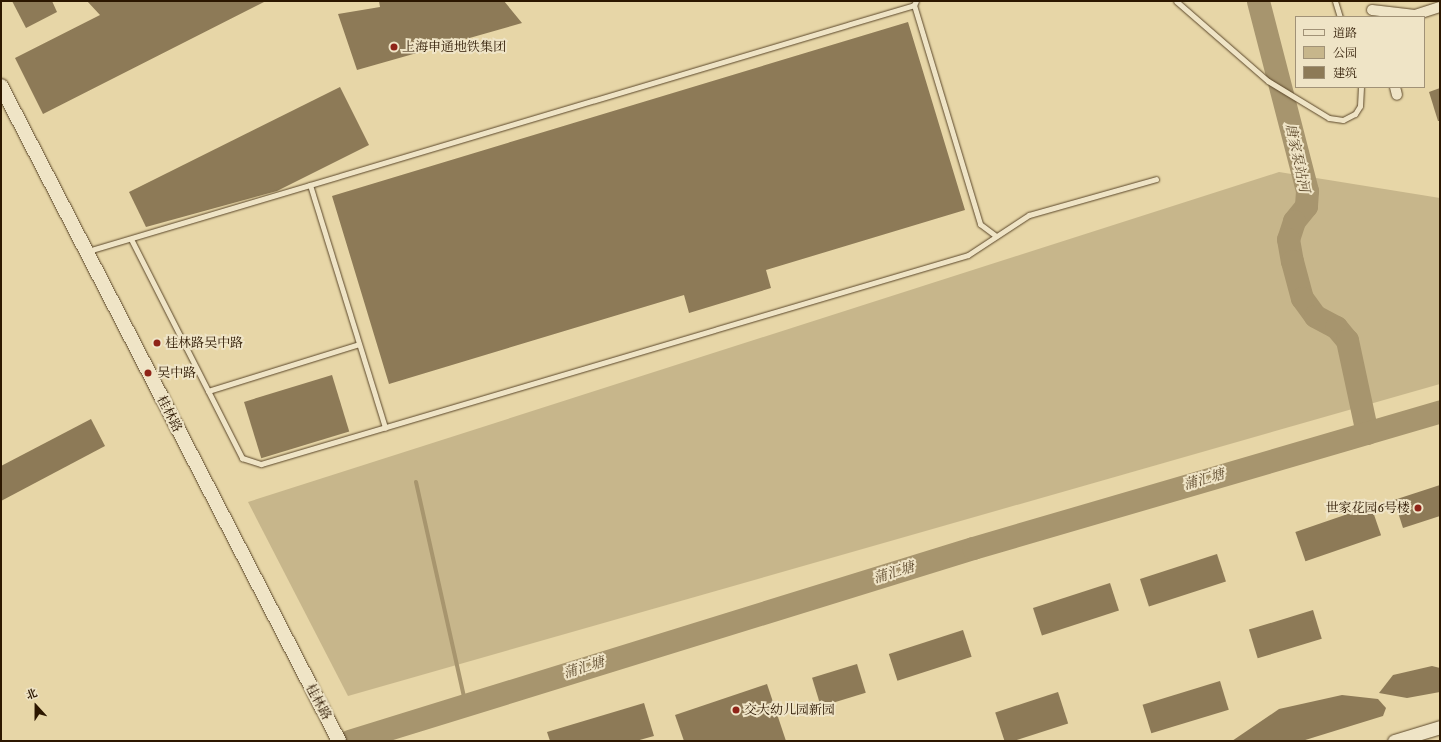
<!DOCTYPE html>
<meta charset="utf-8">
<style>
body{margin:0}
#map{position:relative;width:1441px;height:742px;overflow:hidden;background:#e7d6a7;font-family:"IM FELL Double Pica","Noto Serif SC",serif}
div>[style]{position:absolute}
.green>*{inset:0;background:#c7b68b}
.stream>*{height:4px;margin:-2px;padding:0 2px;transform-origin:2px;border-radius:2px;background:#a7956e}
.river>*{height:23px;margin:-11.5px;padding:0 11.5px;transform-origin:11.5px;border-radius:11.5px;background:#a7956e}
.building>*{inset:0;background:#8d7a57;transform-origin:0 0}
.roads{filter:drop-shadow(0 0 1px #5b472a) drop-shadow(0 0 1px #5b472a)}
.service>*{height:5px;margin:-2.5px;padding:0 2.5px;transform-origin:2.5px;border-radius:2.5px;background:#efe4c6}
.minor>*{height:10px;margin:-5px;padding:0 5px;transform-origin:5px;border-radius:5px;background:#efe4c6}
.tertiary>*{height:13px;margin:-6.5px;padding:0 6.5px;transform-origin:6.5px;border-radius:6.5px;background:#efe4c6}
.secondary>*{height:14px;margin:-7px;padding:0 7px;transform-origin:7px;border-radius:7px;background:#efe4c6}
.dots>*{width:11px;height:11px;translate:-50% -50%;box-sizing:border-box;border:2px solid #efe4c6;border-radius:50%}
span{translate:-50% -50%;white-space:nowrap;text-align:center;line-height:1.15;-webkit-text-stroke:4px #efe4c6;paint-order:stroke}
.poi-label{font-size:13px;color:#2c1700}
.left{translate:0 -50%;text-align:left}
.right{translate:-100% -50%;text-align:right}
.street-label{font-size:13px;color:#2c1700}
.water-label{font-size:14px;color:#5d492c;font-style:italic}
.frame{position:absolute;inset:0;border:2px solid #2c1700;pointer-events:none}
.legend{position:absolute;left:1295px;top:16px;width:130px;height:72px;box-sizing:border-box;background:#efe4c6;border:1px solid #a19277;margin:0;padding:5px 7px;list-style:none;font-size:12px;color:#2c1700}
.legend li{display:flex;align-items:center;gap:8px;height:20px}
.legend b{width:20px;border:1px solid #a19277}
.north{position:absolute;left:16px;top:686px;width:40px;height:40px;-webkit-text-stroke:3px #efe4c6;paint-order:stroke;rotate:339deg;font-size:11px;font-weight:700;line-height:16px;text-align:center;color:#2c1700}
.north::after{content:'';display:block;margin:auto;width:14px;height:18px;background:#2c1700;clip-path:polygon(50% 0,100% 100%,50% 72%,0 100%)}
</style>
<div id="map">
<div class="green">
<div style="clip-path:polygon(1279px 172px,1440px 198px,1440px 384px,348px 696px,248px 502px)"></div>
</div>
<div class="stream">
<div style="left:416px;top:482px;width:229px;rotate:77.4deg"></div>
</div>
<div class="river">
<div style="left:1258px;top:1px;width:196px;rotate:75.5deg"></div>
<div style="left:1307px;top:191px;width:15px;rotate:94deg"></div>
<div style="left:1306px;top:206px;width:19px;rotate:129deg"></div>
<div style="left:1294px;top:221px;width:19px;rotate:108deg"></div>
<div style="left:1288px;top:239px;width:22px;rotate:80deg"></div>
<div style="left:1292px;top:261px;width:38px;rotate:75deg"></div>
<div style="left:1302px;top:298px;width:22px;rotate:54deg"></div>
<div style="left:1315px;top:316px;width:24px;rotate:28deg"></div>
<div style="left:1336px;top:327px;width:17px;rotate:50deg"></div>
<div style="left:1347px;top:340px;width:95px;rotate:77.9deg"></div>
<div style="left:349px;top:741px;width:653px;rotate:-17.19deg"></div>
<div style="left:973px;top:548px;width:487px;rotate:-16.3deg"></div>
</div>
<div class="building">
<div style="clip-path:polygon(12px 1px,52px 1px,57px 12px,26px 28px)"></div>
<div style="clip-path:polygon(87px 1px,266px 1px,43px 114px,15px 58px,100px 15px)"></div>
<div style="clip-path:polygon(379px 1px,504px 1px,522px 23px,357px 70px,338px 14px,380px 7px)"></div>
<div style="clip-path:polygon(908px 22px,965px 210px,766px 270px,771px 288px,689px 313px,684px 295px,389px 384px,332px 196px)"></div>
<div style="clip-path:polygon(340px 87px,369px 145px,277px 191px,146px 227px,129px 192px)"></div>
<div style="clip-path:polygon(1440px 88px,1440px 121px,1438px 121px,1429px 92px)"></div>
<div style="left:332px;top:375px;width:59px;height:92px;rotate:73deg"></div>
<div style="clip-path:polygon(91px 419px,105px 446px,1px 501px,1px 466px)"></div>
<div style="clip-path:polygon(1440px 485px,1440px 516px,1403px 528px,1394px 500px)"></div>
<div style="left:1371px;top:506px;width:31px;height:80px;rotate:71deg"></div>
<div style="left:1217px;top:554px;width:29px;height:81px;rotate:72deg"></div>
<div style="left:1110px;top:583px;width:29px;height:81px;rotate:72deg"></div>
<div style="left:1313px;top:610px;width:30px;height:67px;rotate:73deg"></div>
<div style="left:963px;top:630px;width:28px;height:78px;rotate:72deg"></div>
<div style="left:857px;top:664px;width:30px;height:47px;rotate:73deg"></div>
<div style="clip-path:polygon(1432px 666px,1440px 668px,1440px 692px,1407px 698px,1379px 693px,1393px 675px)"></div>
<div style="left:1220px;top:681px;width:30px;height:81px;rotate:73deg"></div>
<div style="clip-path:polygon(767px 684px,786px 741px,684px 741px,675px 715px)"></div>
<div style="left:1058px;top:692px;width:33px;height:66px;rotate:72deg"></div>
<div style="clip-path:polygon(1342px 695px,1378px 699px,1386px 708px,1383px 716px,1302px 741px,1232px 741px,1279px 709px)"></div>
<div style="clip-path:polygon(644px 703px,654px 736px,636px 741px,550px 741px,547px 732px)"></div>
</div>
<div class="roads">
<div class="service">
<div style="left:1176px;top:1px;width:122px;rotate:41deg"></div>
<div style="left:1268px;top:81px;width:71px;rotate:31.2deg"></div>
<div style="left:1329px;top:118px;width:14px;rotate:8deg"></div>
<div style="left:1343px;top:120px;width:13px;rotate:-27deg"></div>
<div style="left:1355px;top:114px;width:9px;rotate:-58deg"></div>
<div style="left:1360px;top:106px;width:19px;rotate:-87deg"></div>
<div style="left:1335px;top:1px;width:17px;rotate:73deg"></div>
<div style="left:914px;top:5px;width:229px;rotate:73.2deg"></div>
<div style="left:980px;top:224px;width:20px;rotate:37deg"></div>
<div style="left:310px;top:185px;width:254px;rotate:72.8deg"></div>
<div style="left:131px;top:239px;width:246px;rotate:63.1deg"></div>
<div style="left:242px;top:458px;width:20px;rotate:18deg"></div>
<div style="left:261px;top:464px;width:737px;rotate:-16.47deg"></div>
<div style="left:968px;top:255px;width:73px;rotate:-33.3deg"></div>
<div style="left:1029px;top:215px;width:132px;rotate:-15.8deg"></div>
<div style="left:88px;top:251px;width:862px;rotate:-16.58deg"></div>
<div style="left:914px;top:5px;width:4px;rotate:-63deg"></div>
<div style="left:208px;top:391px;width:158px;rotate:-17.3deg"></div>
</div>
<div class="minor">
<div style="left:1372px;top:10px;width:43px;rotate:6.6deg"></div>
<div style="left:1415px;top:15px;width:26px;rotate:-18deg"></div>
<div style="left:1395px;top:87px;width:8px;rotate:76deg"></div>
</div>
<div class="tertiary">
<div style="left:1394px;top:741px;width:48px;rotate:-16.9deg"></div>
</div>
<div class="secondary">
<div style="left:1px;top:86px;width:737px;rotate:62.7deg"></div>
</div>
</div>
<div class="dots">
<div style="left:394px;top:47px;background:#8f2418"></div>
<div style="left:157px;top:343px;background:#8f2418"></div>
<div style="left:148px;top:373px;background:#8f2418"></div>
<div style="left:1418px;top:508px;background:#8f2418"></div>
<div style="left:736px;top:710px;background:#8f2418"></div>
</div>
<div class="poi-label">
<span class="left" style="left:402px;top:47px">上海申通地铁集团</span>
<span class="left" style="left:165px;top:343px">桂林路吴中路</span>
<span class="left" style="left:157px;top:373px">吴中路</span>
<span class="right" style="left:1410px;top:508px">世家花园6号楼</span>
<span class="left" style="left:744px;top:710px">交大幼儿园新园</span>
</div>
<div class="street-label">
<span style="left:169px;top:414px;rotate:63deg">桂林路</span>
<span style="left:318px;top:702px;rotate:62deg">桂林路</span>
</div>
<div class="water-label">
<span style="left:1297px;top:158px;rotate:78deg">唐家泵站河</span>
<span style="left:1204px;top:480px;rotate:-16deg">蒲汇塘</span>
<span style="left:894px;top:573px;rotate:-17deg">蒲汇塘</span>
<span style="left:584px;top:668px;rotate:-17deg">蒲汇塘</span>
</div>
<div class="frame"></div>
<ul class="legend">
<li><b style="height:5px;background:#efe4c6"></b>道路</li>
<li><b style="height:11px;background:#c7b68b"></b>公园</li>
<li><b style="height:11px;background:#8d7a57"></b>建筑</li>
</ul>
<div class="north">北</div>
</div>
